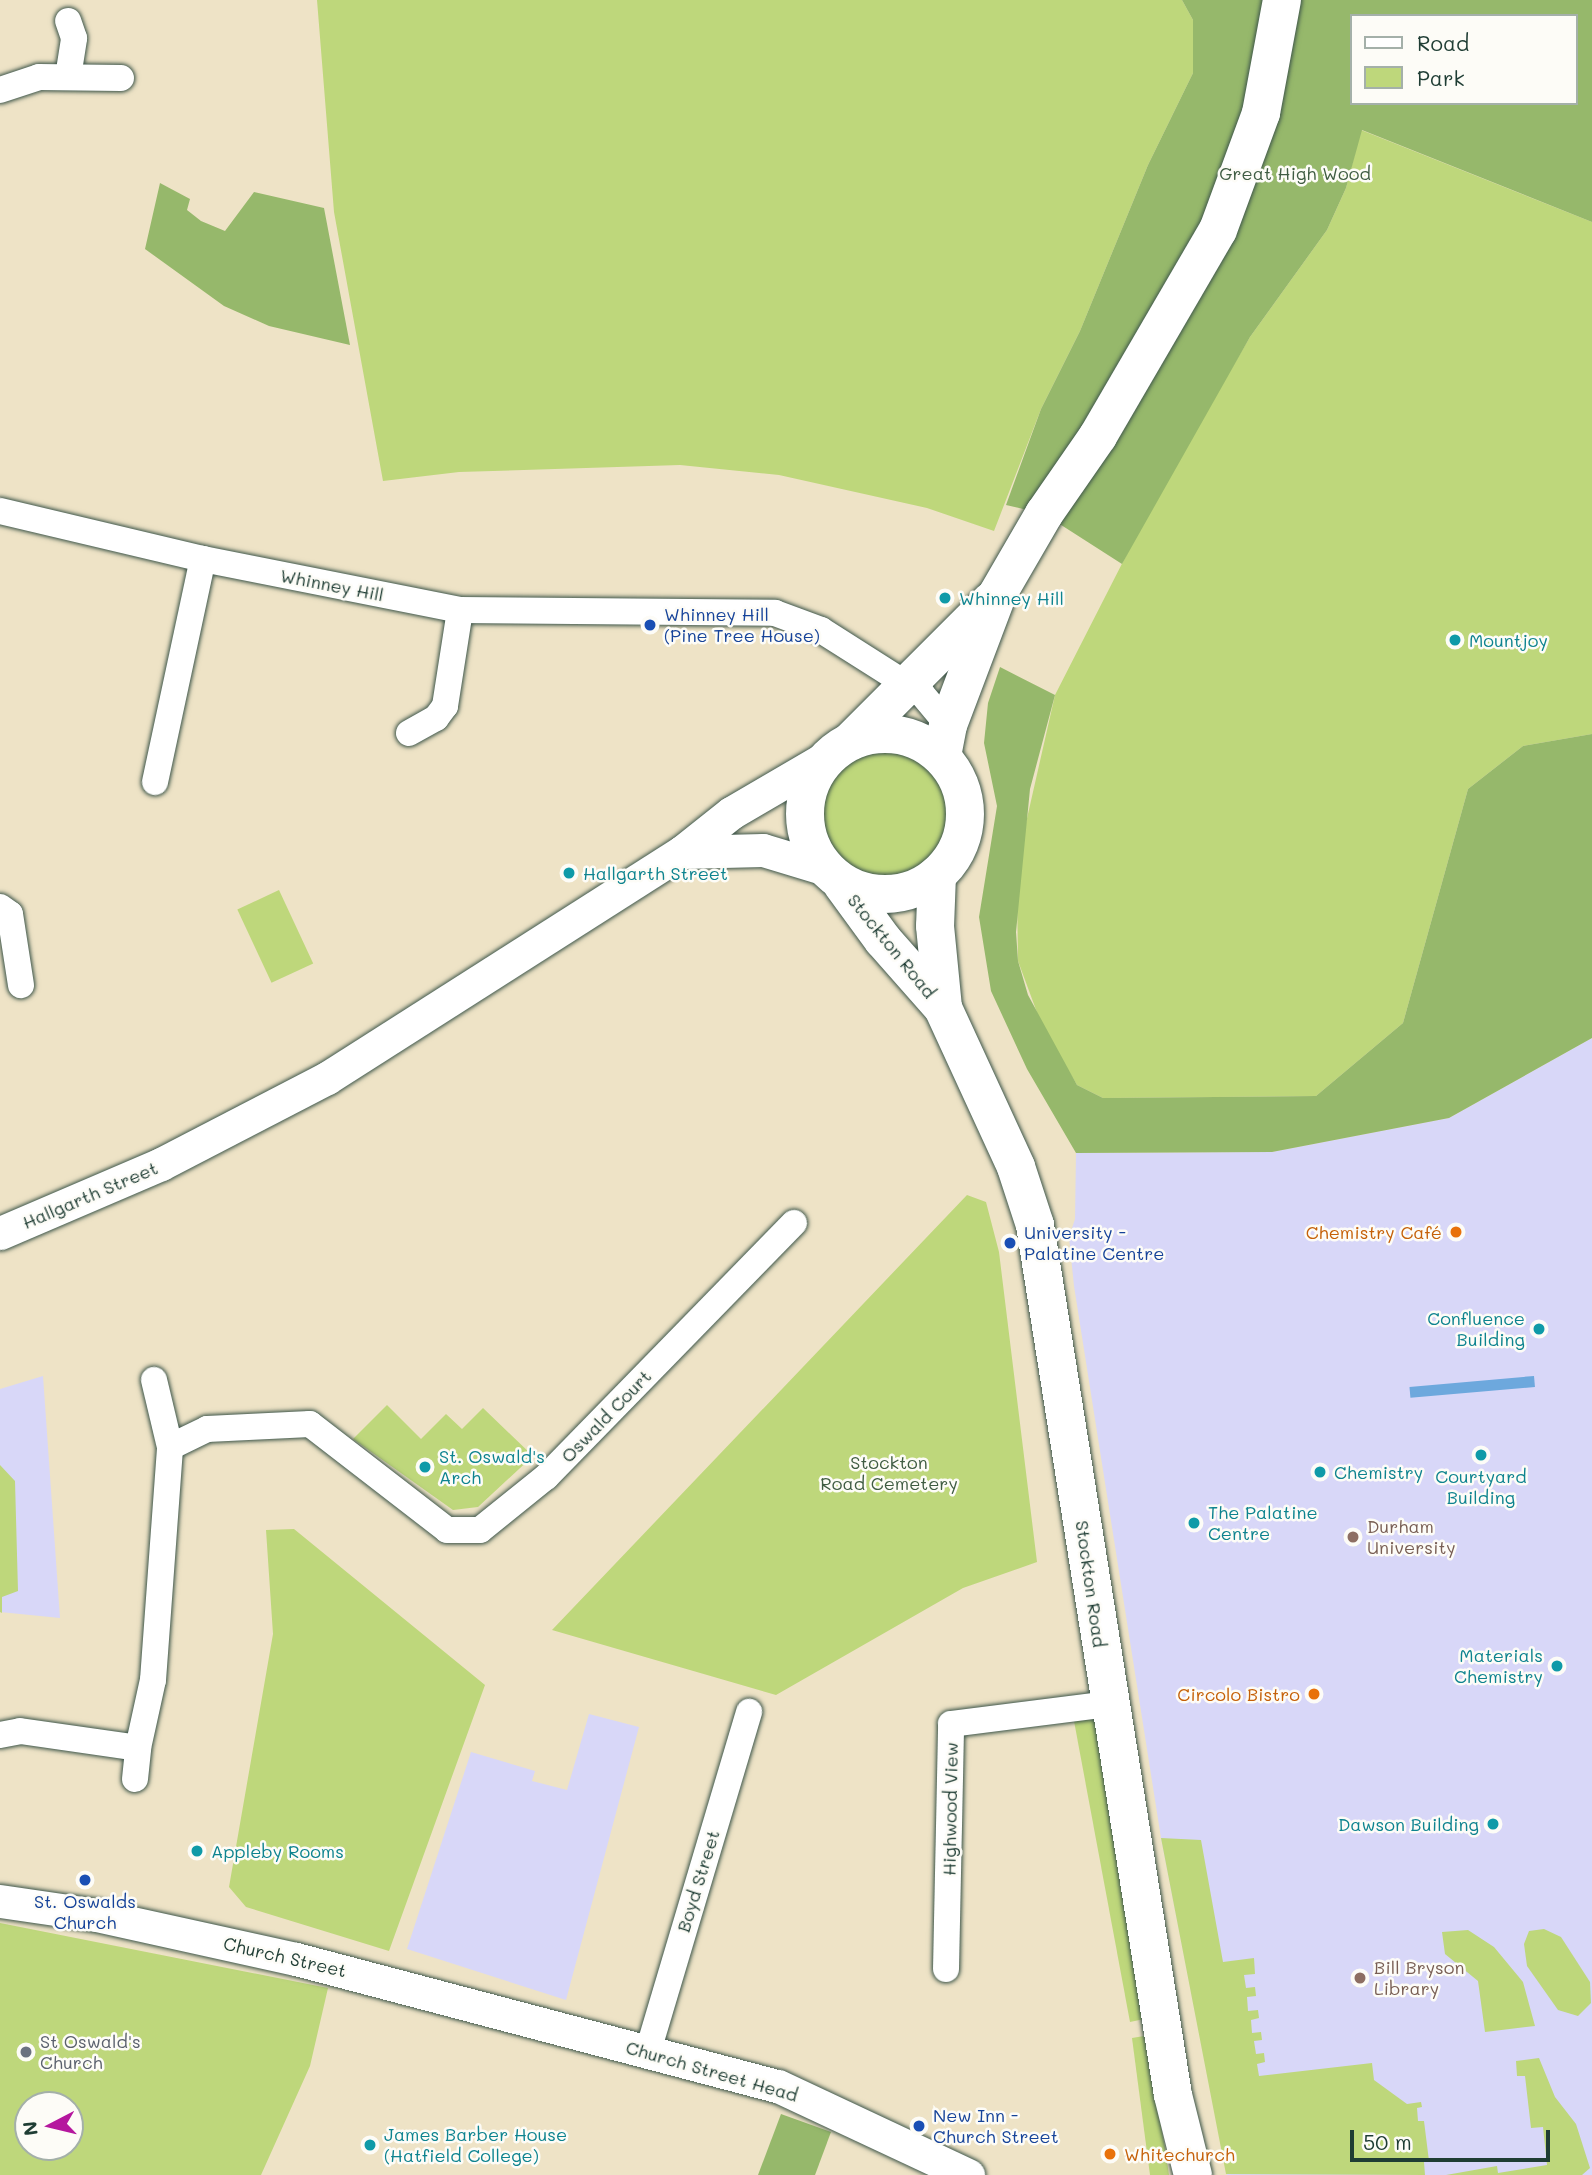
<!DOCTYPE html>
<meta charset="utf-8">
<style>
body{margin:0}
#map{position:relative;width:1592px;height:2175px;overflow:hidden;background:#eee3c6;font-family:Mali,sans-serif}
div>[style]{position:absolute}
.built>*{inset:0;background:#d8d7f8}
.green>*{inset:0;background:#bed77b;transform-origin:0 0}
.round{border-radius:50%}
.forest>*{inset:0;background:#96b86b}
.water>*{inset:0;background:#6da8dd;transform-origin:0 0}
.roads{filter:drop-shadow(0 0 2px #3e564a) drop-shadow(0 0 2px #3e564a)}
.minor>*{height:26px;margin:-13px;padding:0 13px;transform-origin:13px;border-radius:13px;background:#fff}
.tertiary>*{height:33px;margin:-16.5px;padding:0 16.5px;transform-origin:16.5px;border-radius:16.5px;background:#fff}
.primary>*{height:38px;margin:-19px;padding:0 19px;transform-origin:19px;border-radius:19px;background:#fff}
.primary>.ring{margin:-19px;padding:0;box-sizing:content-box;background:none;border:38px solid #fff;border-radius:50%}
.dots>*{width:19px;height:19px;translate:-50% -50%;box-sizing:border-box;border:4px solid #fdfcf7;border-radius:50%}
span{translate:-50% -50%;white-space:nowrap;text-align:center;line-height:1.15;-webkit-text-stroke:5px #fdfcf7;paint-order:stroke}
.park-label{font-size:18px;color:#3f5c42}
.street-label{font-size:18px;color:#1f3d34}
.culture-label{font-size:18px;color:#0d838f}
.left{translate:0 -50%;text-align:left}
.right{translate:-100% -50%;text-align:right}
.transit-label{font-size:18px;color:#164399}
.food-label{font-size:18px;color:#c56008}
.education-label{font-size:18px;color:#785e54}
.worship-label{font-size:18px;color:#5b616d}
.legend{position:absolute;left:1350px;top:14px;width:228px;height:91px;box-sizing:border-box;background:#fdfcf7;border:2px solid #a4b0a9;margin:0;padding:9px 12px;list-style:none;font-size:21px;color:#1f3d34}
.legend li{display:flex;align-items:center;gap:14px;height:35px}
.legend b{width:35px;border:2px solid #a4b0a9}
.north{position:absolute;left:14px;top:2091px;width:70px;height:70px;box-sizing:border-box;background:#fdfcf7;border:2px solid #a4b0a9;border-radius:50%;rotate:263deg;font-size:19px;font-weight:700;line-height:28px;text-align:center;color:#1f3d34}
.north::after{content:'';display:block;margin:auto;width:24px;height:32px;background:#b5179e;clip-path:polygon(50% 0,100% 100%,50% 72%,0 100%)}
.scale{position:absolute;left:1350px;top:2130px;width:200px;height:32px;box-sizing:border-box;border:4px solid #1f3d34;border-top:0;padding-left:9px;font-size:21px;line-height:24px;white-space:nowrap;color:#1f3d34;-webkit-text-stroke:5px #fdfcf7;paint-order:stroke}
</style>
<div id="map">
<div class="built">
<div style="clip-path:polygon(1592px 1038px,1592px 2175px,1227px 2175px,1161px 1838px,1074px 1286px,1069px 1237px,1075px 1219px,1076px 1153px,1272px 1152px,1449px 1118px)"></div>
<div style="clip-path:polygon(43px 1376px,60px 1618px,0 1612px,0 1389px)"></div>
<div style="clip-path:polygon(589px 1714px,639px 1727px,566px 2000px,407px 1949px,471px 1752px,535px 1771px,532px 1781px,567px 1790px)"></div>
</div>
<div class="green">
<div style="clip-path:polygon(317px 0,1182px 0,1193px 20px,1193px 73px,1148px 165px,1080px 331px,1041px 409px,994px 531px,927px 508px,779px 475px,680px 465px,459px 472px,383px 481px,334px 212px)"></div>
<div style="clip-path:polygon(1361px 130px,1592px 222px,1592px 734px,1523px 746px,1468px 789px,1403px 1023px,1316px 1096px,1103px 1098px,1077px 1085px,1042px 1026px,1018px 961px,1017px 892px,1023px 836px,1055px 695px,1156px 497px,1250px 337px,1327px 230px,1346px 188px)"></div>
<div class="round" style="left:819px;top:749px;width:128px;height:128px"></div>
<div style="left:279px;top:890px;width:81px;height:46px;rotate:65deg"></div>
<div style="clip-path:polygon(967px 1195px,986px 1202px,999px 1252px,1037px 1562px,963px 1588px,776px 1695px,552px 1630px)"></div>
<div style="clip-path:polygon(387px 1405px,421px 1439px,446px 1414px,462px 1429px,483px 1408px,533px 1456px,478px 1507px,453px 1510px,353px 1439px)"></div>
<div style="clip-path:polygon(0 1465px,15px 1481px,18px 1591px,2px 1597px,2px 1613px,0 1612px)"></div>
<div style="clip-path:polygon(294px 1529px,485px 1685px,389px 1951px,246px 1907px,229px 1887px,273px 1634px,266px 1530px)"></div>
<div style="clip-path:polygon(1096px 1719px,1144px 2019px,1130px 2022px,1074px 1721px)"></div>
<div style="clip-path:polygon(1161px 1838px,1201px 1840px,1223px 1962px,1254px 1958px,1255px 1974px,1244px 1975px,1246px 1988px,1255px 1987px,1256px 1996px,1247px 1997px,1248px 2011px,1258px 2010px,1259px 2018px,1251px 2020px,1252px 2033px,1261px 2032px,1262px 2040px,1254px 2041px,1256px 2054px,1264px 2053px,1265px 2062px,1257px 2064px,1259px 2076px,1372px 2063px,1374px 2080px,1407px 2104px,1421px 2102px,1422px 2107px,1417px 2108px,1418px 2121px,1424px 2121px,1429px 2161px,1424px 2162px,1425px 2175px,1226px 2174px)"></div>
<div style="clip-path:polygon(evenodd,0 1923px,328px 1988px,310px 2066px,261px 2175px,0 2175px,0 1923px,28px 2105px,70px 2105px,70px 2147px,28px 2147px,28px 2105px)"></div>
<div style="clip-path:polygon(1544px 1929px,1561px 1937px,1590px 1982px,1591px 2003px,1578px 2016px,1558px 2010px,1527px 1966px,1524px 1944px,1529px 1931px)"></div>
<div style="clip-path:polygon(1468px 1930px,1494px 1947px,1523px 1982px,1535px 2026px,1485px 2032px,1478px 1981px,1445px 1954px,1442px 1932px)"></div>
<div style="clip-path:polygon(1144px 2036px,1165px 2148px,1169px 2175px,1150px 2175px,1132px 2038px)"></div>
<div style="clip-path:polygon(1539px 2058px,1555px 2097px,1576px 2124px,1590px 2168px,1582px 2175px,1446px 2175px,1497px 2166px,1498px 2173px,1547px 2165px,1543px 2127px,1531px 2128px,1525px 2076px,1517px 2076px,1516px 2061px)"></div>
</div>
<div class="forest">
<div style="clip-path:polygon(evenodd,1182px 0,1592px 0,1592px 222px,1362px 130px,1346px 188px,1327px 230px,1250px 337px,1122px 564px,1044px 514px,1006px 505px,1041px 409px,1080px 331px,1148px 165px,1193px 73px,1193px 20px,1182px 0,1352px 16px,1576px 16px,1576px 103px,1352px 103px,1352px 16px)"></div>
<div style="clip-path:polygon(160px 183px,190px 199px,187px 210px,201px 221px,225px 231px,254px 192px,324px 208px,350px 345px,269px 326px,224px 306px,145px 249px)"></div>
<div style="clip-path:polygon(1000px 667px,1055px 695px,1030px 789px,1016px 932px,1018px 961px,1028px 995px,1077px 1085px,1103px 1098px,1316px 1096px,1403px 1023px,1468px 789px,1523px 746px,1592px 734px,1592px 1038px,1449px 1118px,1272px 1152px,1076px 1153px,1027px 1069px,991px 991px,979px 917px,997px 806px,984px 743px,988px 703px)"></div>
<div style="clip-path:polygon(781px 2114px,831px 2132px,815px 2175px,758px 2175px)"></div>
</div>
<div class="water">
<div style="left:1534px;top:1376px;width:11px;height:125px;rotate:85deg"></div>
</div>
<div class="roads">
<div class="minor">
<div style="left:68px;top:77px;width:39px;rotate:-81deg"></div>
<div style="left:74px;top:38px;width:18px;rotate:-109deg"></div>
<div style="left:0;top:90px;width:41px;rotate:-18.4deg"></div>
<div style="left:39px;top:77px;width:82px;rotate:0.7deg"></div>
<div style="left:0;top:511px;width:209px;rotate:13.3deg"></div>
<div style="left:203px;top:559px;width:262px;rotate:11.2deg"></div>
<div style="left:460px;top:610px;width:315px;rotate:0.5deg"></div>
<div style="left:775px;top:613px;width:49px;rotate:20.3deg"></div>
<div style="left:821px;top:630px;width:101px;rotate:32.4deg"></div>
<div style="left:906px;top:684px;width:19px;rotate:32deg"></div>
<div style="left:922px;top:694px;width:40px;rotate:50deg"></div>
<div style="left:409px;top:733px;width:31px;rotate:-29deg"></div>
<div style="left:436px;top:718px;width:15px;rotate:-53deg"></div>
<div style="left:445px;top:706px;width:97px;rotate:-81.1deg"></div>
<div style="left:155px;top:782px;width:228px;rotate:-77.9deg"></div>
<div style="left:0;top:907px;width:12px;rotate:35deg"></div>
<div style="left:10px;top:914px;width:72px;rotate:81.2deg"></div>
<div style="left:154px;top:1380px;width:69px;rotate:76.6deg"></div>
<div style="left:0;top:1735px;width:20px;rotate:-11deg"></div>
<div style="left:20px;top:1731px;width:119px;rotate:8.2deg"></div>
<div style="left:138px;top:1748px;width:70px;rotate:-77.6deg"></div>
<div style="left:153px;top:1680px;width:234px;rotate:-85.8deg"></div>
<div style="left:170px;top:1447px;width:41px;rotate:-25.9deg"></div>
<div style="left:207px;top:1429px;width:103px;rotate:-2.8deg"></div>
<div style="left:310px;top:1424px;width:173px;rotate:37.7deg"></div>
<div style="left:447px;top:1530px;width:33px"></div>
<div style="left:480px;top:1530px;width:85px;rotate:-38.8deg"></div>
<div style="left:546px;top:1477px;width:355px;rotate:-45.7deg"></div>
<div style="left:135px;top:1779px;width:31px;rotate:-84deg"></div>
<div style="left:946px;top:1969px;width:245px;rotate:-88.8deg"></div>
<div style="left:951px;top:1724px;width:159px;rotate:-7.2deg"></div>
<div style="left:648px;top:2051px;width:354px;rotate:-73.4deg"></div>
</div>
<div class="tertiary">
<div style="left:682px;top:852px;width:81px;rotate:-1.4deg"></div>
<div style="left:763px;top:850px;width:69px;rotate:16.9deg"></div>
<div style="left:0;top:1233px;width:175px;rotate:-23.2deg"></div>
<div style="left:161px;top:1164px;width:187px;rotate:-27.4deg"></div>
<div style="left:327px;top:1078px;width:421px;rotate:-32.5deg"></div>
<div style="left:682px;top:852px;width:63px;rotate:-38.5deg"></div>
<div style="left:731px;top:813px;width:117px;rotate:-30.3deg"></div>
<div style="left:0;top:1901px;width:97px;rotate:8.3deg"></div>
<div style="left:96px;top:1915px;width:205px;rotate:12.4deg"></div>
<div style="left:296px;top:1959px;width:498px;rotate:14.8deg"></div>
<div style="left:778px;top:2086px;width:210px;rotate:25.1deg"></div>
</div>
<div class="primary">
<div class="ring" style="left:805px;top:734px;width:122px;height:122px"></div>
<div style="left:851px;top:741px;width:198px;rotate:-45deg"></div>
<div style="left:942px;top:756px;width:32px;rotate:-79deg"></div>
<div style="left:948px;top:725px;width:139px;rotate:-69.3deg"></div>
<div style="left:997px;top:595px;width:94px;rotate:-59.9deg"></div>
<div style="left:1044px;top:514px;width:95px;rotate:-55.3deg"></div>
<div style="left:1098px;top:436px;width:238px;rotate:-59.8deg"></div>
<div style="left:1218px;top:230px;width:125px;rotate:-69.8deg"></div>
<div style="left:1261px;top:113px;width:115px;rotate:-79.5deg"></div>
<div style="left:937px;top:875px;width:51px;rotate:92.2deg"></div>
<div style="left:935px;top:926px;width:82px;rotate:84.4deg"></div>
<div style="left:842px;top:884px;width:69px;rotate:53.8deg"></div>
<div style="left:883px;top:940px;width:91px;rotate:48.6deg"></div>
<div style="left:943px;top:1008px;width:175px;rotate:65.3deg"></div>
<div style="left:1016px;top:1167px;width:61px;rotate:71.9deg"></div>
<div style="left:1035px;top:1225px;width:881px;rotate:80.99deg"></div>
<div style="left:1173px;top:2095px;width:82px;rotate:76deg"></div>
</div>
</div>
<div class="dots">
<div style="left:945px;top:598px;background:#0f9aa8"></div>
<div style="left:650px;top:625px;background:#1a4fb4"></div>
<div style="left:1455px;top:640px;background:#0f9aa8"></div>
<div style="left:569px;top:873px;background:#0f9aa8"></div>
<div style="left:1456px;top:1232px;background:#e8710a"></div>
<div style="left:1010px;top:1243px;background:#1a4fb4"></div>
<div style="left:1539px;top:1329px;background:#0f9aa8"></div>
<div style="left:1481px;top:1455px;background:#0f9aa8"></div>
<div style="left:425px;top:1467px;background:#0f9aa8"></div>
<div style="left:1320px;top:1472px;background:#0f9aa8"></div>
<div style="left:1194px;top:1523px;background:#0f9aa8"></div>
<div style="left:1353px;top:1537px;background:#8d6e63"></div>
<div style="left:1557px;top:1666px;background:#0f9aa8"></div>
<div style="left:1314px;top:1694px;background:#e8710a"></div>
<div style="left:1493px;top:1824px;background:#0f9aa8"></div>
<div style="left:197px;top:1851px;background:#0f9aa8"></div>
<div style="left:85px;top:1880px;background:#1a4fb4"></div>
<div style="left:1360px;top:1978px;background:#8d6e63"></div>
<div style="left:26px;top:2052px;background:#6b7280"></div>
<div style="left:919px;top:2126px;background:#1a4fb4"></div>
<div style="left:370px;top:2145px;background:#0f9aa8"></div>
<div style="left:1110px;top:2154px;background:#e8710a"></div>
</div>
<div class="park-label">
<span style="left:1295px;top:173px">Great High Wood</span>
<span style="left:889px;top:1473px">Stockton<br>Road Cemetery</span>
</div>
<div class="street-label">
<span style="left:332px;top:585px;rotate:11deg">Whinney Hill</span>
<span style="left:892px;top:946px;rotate:51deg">Stockton Road</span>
<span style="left:90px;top:1195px;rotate:-23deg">Hallgarth Street</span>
<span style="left:606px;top:1416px;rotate:-46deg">Oswald Court</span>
<span style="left:1091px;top:1584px;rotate:82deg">Stockton Road</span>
<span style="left:950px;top:1809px;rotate:-89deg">Highwood View</span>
<span style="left:698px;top:1881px;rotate:-73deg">Boyd Street</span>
<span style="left:285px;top:1957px;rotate:13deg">Church Street</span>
<span style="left:712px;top:2071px;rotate:16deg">Church Street Head</span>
</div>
<div class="culture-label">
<span class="left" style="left:959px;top:598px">Whinney Hill</span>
<span class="left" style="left:1469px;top:640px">Mountjoy</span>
<span class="left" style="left:583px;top:873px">Hallgarth Street</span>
<span class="right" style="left:1525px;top:1329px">Confluence<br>Building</span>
<span class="left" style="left:439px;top:1467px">St. Oswald's<br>Arch</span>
<span class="left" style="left:1334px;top:1472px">Chemistry</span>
<span style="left:1481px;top:1487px">Courtyard<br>Building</span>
<span class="left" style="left:1208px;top:1523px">The Palatine<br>Centre</span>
<span class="right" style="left:1543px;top:1666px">Materials<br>Chemistry</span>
<span class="right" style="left:1479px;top:1824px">Dawson Building</span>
<span class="left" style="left:211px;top:1851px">Appleby Rooms</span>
<span class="left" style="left:384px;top:2145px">James Barber House<br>(Hatfield College)</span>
</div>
<div class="transit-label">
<span class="left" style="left:664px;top:625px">Whinney Hill<br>(Pine Tree House)</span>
<span class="left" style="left:1024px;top:1243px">University -<br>Palatine Centre</span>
<span style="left:85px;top:1912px">St. Oswalds<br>Church</span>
<span class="left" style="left:933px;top:2126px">New Inn -<br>Church Street</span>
</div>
<div class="food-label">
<span class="right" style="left:1442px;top:1232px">Chemistry Café</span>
<span class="right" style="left:1300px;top:1694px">Circolo Bistro</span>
<span class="left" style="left:1124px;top:2154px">Whitechurch</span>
</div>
<div class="education-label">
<span class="left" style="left:1367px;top:1537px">Durham<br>University</span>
<span class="left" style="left:1374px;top:1978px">Bill Bryson<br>Library</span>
</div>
<div class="worship-label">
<span class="left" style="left:40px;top:2052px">St Oswald's<br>Church</span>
</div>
<ul class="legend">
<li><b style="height:9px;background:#fff"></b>Road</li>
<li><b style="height:19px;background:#bed77b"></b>Park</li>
</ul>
<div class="north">N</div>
<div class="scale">50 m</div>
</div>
